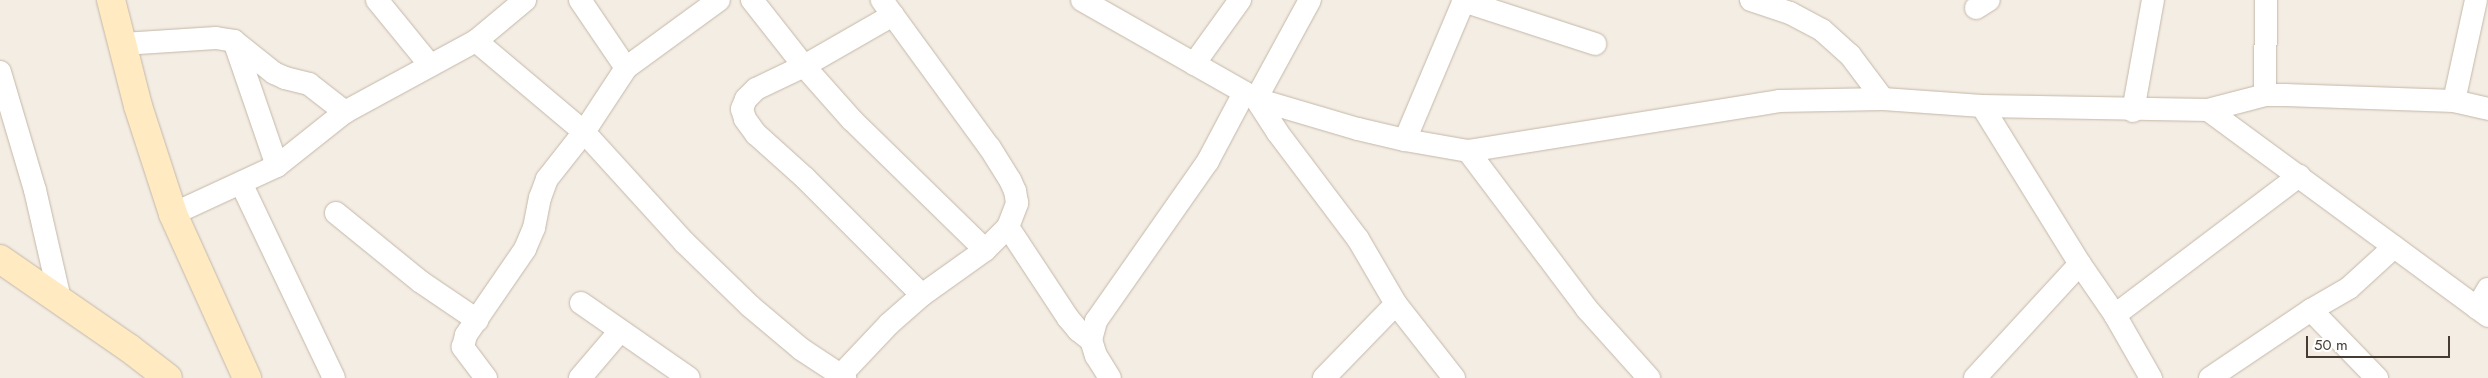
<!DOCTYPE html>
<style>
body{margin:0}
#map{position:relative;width:2488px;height:378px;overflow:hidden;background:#f4ede3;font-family:Jost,sans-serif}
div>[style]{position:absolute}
.roads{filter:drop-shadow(0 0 1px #c3b7a8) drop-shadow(0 0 1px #c3b7a8)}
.street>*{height:22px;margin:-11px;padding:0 11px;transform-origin:11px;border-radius:11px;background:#fff}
.secondary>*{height:28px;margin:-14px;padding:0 14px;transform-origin:14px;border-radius:14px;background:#ffeac2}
span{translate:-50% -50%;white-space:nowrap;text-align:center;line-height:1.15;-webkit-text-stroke:4px #fff;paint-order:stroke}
.scale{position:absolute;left:2306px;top:336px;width:144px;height:22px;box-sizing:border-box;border:2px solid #463c33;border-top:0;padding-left:6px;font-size:15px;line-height:18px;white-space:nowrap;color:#463c33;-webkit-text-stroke:4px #fff;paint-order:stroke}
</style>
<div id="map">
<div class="roads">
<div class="street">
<div style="left:377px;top:0;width:84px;rotate:50.8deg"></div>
<div style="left:580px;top:0;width:82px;rotate:55.9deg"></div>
<div style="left:752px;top:0;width:84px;rotate:51.8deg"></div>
<div style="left:804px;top:66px;width:72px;rotate:48.4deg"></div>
<div style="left:852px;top:120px;width:186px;rotate:44.3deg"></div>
<div style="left:1082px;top:0;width:200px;rotate:29.6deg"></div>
<div style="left:1256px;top:99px;width:106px;rotate:16.4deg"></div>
<div style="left:1358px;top:129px;width:48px;rotate:13.2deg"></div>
<div style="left:1405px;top:140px;width:64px;rotate:9.9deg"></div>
<div style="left:1468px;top:151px;width:315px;rotate:-9.1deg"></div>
<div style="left:1779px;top:101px;width:104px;rotate:-1.1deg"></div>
<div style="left:1883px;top:99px;width:99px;rotate:4deg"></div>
<div style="left:1982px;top:106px;width:226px;rotate:1deg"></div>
<div style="left:2208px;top:110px;width:59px;rotate:-14.7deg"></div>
<div style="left:2265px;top:95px;width:20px"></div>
<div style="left:2285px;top:95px;width:169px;rotate:2deg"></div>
<div style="left:2454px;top:101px;width:35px;rotate:13deg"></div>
<div style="left:1310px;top:0;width:113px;rotate:118.6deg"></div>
<div style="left:1256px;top:99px;width:40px;rotate:57.1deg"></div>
<div style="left:1278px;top:133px;width:133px;rotate:53deg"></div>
<div style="left:1358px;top:239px;width:75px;rotate:59.7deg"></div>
<div style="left:1396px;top:304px;width:94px;rotate:51.9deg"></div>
<div style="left:1751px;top:0;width:41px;rotate:18.4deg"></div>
<div style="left:1790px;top:13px;width:36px;rotate:28deg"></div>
<div style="left:1822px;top:30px;width:38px;rotate:42deg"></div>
<div style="left:1850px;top:55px;width:55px;rotate:53.1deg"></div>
<div style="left:1463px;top:1px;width:139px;rotate:18deg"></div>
<div style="left:1976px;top:8px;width:15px;rotate:-32deg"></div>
<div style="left:893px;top:15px;width:103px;rotate:150.2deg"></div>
<div style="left:804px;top:66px;width:53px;rotate:154.4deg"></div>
<div style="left:756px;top:89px;width:14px;rotate:135deg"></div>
<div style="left:746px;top:99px;width:11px;rotate:112deg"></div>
<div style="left:742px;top:109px;width:10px;rotate:73deg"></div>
<div style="left:745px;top:119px;width:19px;rotate:54deg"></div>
<div style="left:756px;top:134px;width:66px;rotate:41.9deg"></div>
<div style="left:805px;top:178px;width:165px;rotate:45deg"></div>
<div style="left:234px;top:41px;width:132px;rotate:71deg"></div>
<div style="left:476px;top:41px;width:141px;rotate:40.1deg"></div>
<div style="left:584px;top:132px;width:149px;rotate:47.7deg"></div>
<div style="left:684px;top:242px;width:92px;rotate:44.1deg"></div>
<div style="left:750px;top:306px;width:67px;rotate:40.1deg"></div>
<div style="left:801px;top:349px;width:53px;rotate:33.4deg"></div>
<div style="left:123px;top:44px;width:93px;rotate:-3.7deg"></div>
<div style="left:216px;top:38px;width:18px;rotate:9deg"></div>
<div style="left:234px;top:41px;width:51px;rotate:38.7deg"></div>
<div style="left:274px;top:73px;width:12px;rotate:24deg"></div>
<div style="left:285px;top:78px;width:25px;rotate:14deg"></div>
<div style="left:309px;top:84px;width:46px;rotate:37.9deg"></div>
<div style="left:1194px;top:64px;width:79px;rotate:-54.3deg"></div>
<div style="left:0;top:72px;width:123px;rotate:73.5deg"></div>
<div style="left:35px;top:190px;width:112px;rotate:77.1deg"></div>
<div style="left:2265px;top:95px;width:95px;rotate:-89.4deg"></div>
<div style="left:2454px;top:101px;width:103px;rotate:-77.7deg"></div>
<div style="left:1982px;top:106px;width:186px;rotate:58.2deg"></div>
<div style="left:2080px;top:264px;width:62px;rotate:55.5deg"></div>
<div style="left:2115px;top:315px;width:73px;rotate:60.3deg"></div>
<div style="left:2208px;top:110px;width:348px;rotate:36.3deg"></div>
<div style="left:2133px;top:111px;width:113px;rotate:-79.8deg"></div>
<div style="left:1405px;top:140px;width:152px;rotate:-67.1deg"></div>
<div style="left:1468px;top:151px;width:198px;rotate:53deg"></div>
<div style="left:1587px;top:309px;width:93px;rotate:48.1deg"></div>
<div style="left:241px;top:183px;width:216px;rotate:64.5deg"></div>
<div style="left:336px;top:213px;width:109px;rotate:39.1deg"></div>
<div style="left:421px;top:282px;width:68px;rotate:34.2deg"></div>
<div style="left:173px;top:214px;width:115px;rotate:-24.8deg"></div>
<div style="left:277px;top:166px;width:87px;rotate:-38.5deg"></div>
<div style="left:345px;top:112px;width:149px;rotate:-28.5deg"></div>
<div style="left:476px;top:41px;width:64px;rotate:-39.9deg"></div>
<div style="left:1008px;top:227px;width:109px;rotate:56.6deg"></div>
<div style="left:1068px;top:318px;width:16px;rotate:50deg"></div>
<div style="left:1078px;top:330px;width:16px;rotate:38deg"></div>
<div style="left:581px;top:303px;width:131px;rotate:34.8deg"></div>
<div style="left:2477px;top:308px;width:22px;rotate:-60deg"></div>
<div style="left:2311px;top:310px;width:95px;rotate:45.9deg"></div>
<div style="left:2115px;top:315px;width:231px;rotate:-37.1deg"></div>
<div style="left:486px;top:378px;width:39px;rotate:-127deg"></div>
<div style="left:463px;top:347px;width:12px;rotate:-76deg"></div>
<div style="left:466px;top:335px;width:104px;rotate:-55.5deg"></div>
<div style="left:525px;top:249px;width:23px;rotate:-67deg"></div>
<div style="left:534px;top:228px;width:31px;rotate:-79deg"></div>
<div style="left:540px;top:198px;width:20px;rotate:-70deg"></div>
<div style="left:547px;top:179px;width:60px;rotate:-51.8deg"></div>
<div style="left:584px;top:132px;width:77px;rotate:-56.7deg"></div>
<div style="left:626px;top:68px;width:115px;rotate:-36.2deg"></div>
<div style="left:580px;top:378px;width:62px;rotate:-49.6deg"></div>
<div style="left:838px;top:378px;width:74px;rotate:-46.6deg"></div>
<div style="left:889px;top:324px;width:44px;rotate:-41.3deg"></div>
<div style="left:922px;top:295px;width:77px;rotate:-35.5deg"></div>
<div style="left:985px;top:250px;width:33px;rotate:-45deg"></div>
<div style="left:1008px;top:227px;width:26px;rotate:-69deg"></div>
<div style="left:1017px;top:203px;width:12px;rotate:-99deg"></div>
<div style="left:1015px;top:191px;width:12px;rotate:-114deg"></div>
<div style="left:1010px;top:180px;width:39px;rotate:-122deg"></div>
<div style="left:989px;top:147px;width:182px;rotate:-126.1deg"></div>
<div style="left:1110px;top:378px;width:26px;rotate:-122deg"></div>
<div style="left:1096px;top:356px;width:17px;rotate:-107deg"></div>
<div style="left:1091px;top:340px;width:20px;rotate:-75deg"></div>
<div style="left:1096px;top:321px;width:195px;rotate:-55deg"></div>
<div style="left:1208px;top:161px;width:77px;rotate:-62.1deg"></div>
<div style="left:1324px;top:378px;width:103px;rotate:-45.8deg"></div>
<div style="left:1975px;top:378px;width:155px;rotate:-47.4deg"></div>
<div style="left:2210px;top:378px;width:122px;rotate:-34deg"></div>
<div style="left:2311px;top:310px;width:44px;rotate:-30.1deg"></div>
<div style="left:2349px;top:288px;width:61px;rotate:-42.3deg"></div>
</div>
<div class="secondary">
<div style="left:111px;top:0;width:109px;rotate:75.7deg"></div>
<div style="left:138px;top:106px;width:114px;rotate:72deg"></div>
<div style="left:173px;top:214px;width:180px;rotate:65.7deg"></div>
<div style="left:0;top:259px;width:157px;rotate:34.6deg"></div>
<div style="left:129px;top:348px;width:49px;rotate:37.6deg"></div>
</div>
</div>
<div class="scale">50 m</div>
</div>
